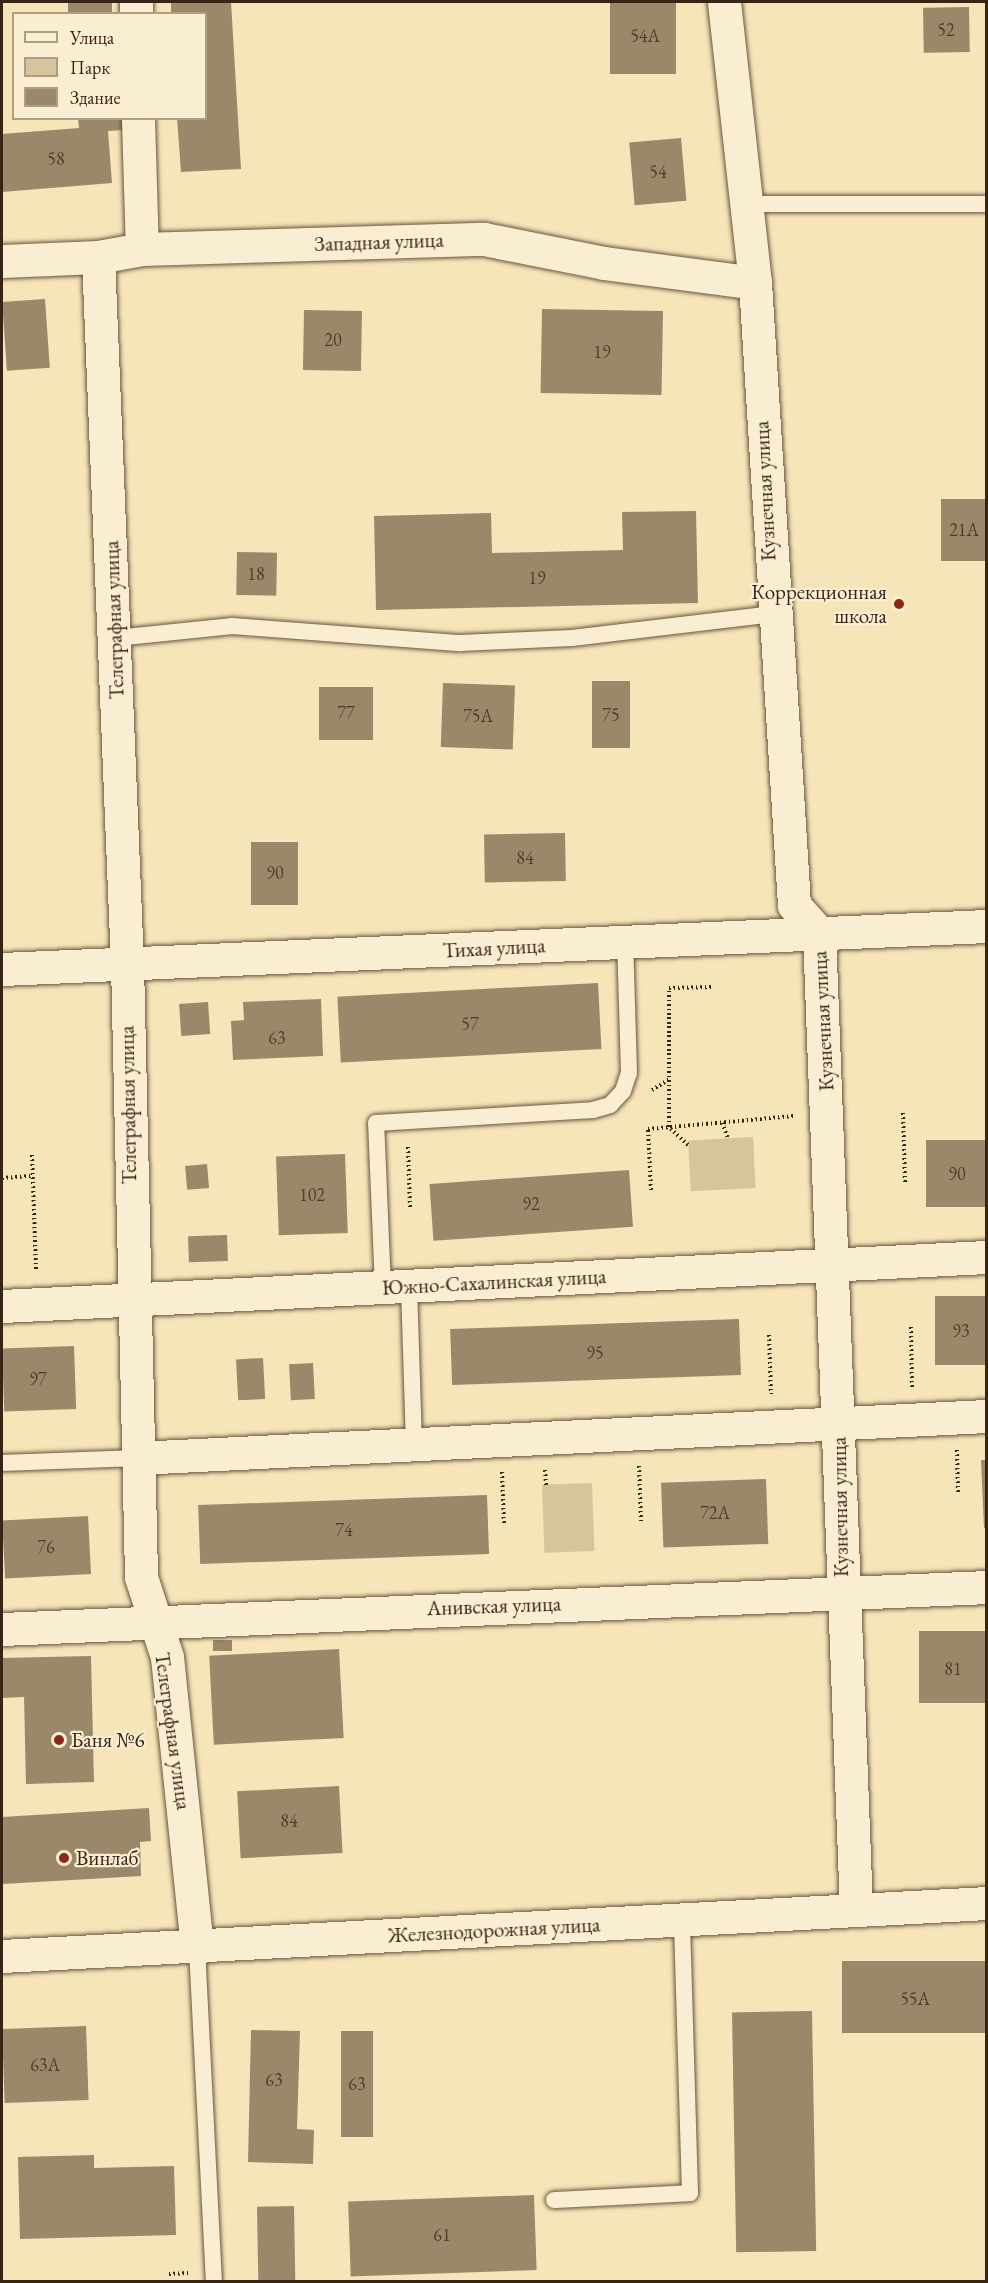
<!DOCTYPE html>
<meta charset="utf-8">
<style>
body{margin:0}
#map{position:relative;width:988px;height:2283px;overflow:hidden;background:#f6e5b8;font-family:"EB Garamond",serif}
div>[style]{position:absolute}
.green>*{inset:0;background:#d6c49c;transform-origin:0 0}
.building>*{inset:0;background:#9b886a;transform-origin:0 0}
.path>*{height:4px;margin-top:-2px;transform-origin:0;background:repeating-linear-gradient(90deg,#382415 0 1.5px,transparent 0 4.5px)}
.roads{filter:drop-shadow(0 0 2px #68543e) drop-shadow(0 0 2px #68543e)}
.lane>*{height:16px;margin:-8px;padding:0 8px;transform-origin:8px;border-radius:8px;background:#f9eed1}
.street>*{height:33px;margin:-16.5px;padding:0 16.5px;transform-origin:16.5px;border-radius:16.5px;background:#f9eed1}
.secondary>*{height:33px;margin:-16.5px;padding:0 16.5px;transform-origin:16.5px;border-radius:16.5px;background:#f9eed1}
.dots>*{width:16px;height:16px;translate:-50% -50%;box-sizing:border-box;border:3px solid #f9eed1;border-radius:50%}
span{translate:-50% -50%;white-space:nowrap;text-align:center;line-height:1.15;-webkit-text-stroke:4.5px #f9eed1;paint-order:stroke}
.number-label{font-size:18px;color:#513d2a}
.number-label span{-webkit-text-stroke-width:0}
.street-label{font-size:21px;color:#382415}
.poi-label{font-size:21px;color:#382415}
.right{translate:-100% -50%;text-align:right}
.left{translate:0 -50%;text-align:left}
.frame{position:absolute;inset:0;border:3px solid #382415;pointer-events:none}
.legend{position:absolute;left:12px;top:12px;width:195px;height:108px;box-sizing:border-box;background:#f9eed1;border:2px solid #ac9d86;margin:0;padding:8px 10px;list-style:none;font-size:18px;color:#382415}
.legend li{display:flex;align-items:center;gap:12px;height:30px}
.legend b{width:30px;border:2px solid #ac9d86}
</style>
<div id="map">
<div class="green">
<div style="left:753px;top:1137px;width:51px;height:65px;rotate:87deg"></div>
<div style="left:592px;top:1483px;width:68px;height:50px;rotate:88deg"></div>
</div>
<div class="building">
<div style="left:68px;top:2px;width:44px;height:12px"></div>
<div style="clip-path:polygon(171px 2px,231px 2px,241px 169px,181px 172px,177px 118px,206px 118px,206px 14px,171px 14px)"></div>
<div style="left:610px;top:2px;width:66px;height:72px"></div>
<div style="left:969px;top:7px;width:45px;height:46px;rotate:89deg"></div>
<div style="clip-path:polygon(78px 118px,122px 118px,123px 130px,108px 131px,112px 183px,2px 192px,2px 134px,79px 128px)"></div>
<div style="left:681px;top:138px;width:63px;height:52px;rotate:85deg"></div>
<div style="left:45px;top:299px;width:69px;height:43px;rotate:86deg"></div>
<div style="left:542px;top:309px;width:121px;height:84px;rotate:1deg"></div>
<div style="left:304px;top:310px;width:58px;height:60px;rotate:1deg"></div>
<div style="left:941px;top:499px;width:45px;height:62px"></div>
<div style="clip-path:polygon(696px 511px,698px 603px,376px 610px,374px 516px,491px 513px,492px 553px,623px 550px,622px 512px)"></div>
<div style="left:237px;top:552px;width:40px;height:43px;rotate:1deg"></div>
<div style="left:592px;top:681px;width:38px;height:67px"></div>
<div style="left:443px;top:683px;width:72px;height:64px;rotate:2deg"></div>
<div style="left:319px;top:687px;width:54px;height:53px"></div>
<div style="left:565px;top:833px;width:48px;height:81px;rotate:89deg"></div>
<div style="left:251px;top:842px;width:47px;height:63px"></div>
<div style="left:598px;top:983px;width:66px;height:261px;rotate:87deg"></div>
<div style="clip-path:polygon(321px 999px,323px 1056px,233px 1060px,231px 1021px,244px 1020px,243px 1002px)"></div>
<div style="left:208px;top:1002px;width:32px;height:29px;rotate:86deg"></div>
<div style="left:986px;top:1140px;width:67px;height:60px;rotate:90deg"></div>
<div style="left:345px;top:1154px;width:79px;height:69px;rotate:88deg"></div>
<div style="left:207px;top:1164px;width:24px;height:22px;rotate:85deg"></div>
<div style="left:629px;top:1170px;width:57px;height:200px;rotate:86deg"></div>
<div style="left:227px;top:1235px;width:26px;height:39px;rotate:88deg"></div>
<div style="left:986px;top:1296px;width:69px;height:51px;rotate:90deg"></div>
<div style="left:739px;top:1319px;width:56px;height:289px;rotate:88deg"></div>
<div style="left:74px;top:1346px;width:63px;height:72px;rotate:88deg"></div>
<div style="left:263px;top:1358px;width:41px;height:27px;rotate:87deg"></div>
<div style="left:313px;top:1363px;width:36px;height:24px;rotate:87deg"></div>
<div style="clip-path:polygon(981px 1460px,986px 1460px,986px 1528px,984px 1528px)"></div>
<div style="left:766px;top:1479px;width:65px;height:105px;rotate:88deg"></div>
<div style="left:487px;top:1495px;width:59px;height:289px;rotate:88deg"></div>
<div style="left:88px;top:1516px;width:58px;height:86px;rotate:87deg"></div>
<div style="left:986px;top:1631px;width:72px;height:67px;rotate:90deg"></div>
<div style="left:232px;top:1640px;width:11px;height:19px;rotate:90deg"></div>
<div style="left:339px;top:1649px;width:89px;height:130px;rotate:87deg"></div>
<div style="clip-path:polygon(91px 1656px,94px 1782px,26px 1784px,24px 1697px,2px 1698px,2px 1658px)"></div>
<div style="left:339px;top:1786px;width:67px;height:102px;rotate:87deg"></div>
<div style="clip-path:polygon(149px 1808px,151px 1841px,140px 1842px,141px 1876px,3px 1884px,2px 1817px)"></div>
<div style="left:986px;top:1961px;width:72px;height:144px;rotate:90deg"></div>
<div style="left:812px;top:2011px;width:240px;height:80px;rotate:89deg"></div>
<div style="left:86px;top:2026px;width:74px;height:84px;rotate:88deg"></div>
<div style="clip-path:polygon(251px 2030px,300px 2031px,297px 2129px,314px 2130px,313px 2164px,248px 2162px)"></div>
<div style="left:341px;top:2031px;width:32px;height:106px"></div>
<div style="clip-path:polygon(94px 2155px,94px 2168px,174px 2166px,176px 2235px,20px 2239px,18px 2157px)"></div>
<div style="left:534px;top:2195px;width:75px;height:186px;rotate:88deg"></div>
<div style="left:294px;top:2206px;width:76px;height:37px;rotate:89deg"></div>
</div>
<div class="path">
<div style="left:652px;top:1090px;width:22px;rotate:-32deg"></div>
<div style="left:903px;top:1113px;width:69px;rotate:88.3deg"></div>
<div style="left:722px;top:1123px;width:16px;rotate:68deg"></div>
<div style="left:688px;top:1145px;width:26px;rotate:-137deg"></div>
<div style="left:669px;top:1127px;width:139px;rotate:-90deg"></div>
<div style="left:669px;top:988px;width:45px;rotate:-1.3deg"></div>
<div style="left:408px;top:1147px;width:60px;rotate:88.1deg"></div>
<div style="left:32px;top:1155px;width:117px;rotate:88deg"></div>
<div style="left:2px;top:1178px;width:31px;rotate:-4deg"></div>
<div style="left:651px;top:1190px;width:61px;rotate:-92.8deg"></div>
<div style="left:648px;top:1129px;width:146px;rotate:-5.1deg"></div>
<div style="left:911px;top:1327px;width:61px;rotate:89.1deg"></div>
<div style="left:769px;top:1335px;width:59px;rotate:88.1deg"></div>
<div style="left:957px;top:1450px;width:44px;rotate:88.7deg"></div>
<div style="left:639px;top:1466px;width:55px;rotate:87.9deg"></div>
<div style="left:545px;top:1470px;width:15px;rotate:86deg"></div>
<div style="left:502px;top:1472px;width:52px;rotate:87.8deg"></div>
<div style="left:169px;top:2274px;width:19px;rotate:-3deg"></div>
</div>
<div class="roads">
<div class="lane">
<div style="left:744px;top:204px;width:242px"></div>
<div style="left:116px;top:638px;width:117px;rotate:-5.9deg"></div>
<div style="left:232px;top:626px;width:229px;rotate:4.3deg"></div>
<div style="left:460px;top:643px;width:112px;rotate:-2.6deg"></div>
<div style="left:572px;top:638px;width:201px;rotate:-6.8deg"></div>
<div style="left:409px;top:1286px;width:159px;rotate:88.2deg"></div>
<div style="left:383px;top:1288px;width:165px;rotate:-92.4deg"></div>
<div style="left:376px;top:1123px;width:217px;rotate:-3.4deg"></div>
<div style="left:593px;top:1110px;width:18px;rotate:-16deg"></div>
<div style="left:610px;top:1105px;width:19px;rotate:-47deg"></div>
<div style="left:623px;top:1091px;width:19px;rotate:-72deg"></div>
<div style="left:629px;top:1073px;width:132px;rotate:-91.7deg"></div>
<div style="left:2px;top:1463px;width:135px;rotate:-2.1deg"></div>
<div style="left:197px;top:1948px;width:334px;rotate:87.1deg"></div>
<div style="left:554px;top:2200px;width:136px;rotate:-2.9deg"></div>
<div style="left:690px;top:2193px;width:274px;rotate:-91.7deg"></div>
</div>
<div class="street">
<div style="left:136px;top:2px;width:12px;rotate:90deg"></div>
<div style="left:724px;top:2px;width:283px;rotate:83.7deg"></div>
<div style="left:755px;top:283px;width:623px;rotate:86.41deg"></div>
<div style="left:794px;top:905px;width:38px;rotate:48deg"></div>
<div style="left:819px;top:933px;width:976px;rotate:87.83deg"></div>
<div style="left:138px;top:118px;width:131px;rotate:88.3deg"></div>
<div style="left:98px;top:257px;width:707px;rotate:87.65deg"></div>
<div style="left:127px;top:963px;width:614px;rotate:88.69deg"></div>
<div style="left:141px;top:1577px;width:84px;rotate:72deg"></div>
<div style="left:167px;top:1657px;width:293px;rotate:84.1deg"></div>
<div style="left:2px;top:261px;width:96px;rotate:-2.4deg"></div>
<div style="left:98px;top:257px;width:45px;rotate:-10.3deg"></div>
<div style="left:142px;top:249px;width:342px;rotate:-1.7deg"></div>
<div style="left:484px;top:239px;width:122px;rotate:11.3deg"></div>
<div style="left:604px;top:263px;width:152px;rotate:7.5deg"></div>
<div style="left:2px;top:969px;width:985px;rotate:-2.5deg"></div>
<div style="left:2px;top:1306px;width:985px;rotate:-2.85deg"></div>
<div style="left:137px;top:1458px;width:850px;rotate:-2.83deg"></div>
<div style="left:2px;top:1629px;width:985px;rotate:-2.44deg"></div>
</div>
<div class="secondary">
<div style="left:2px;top:1956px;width:985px;rotate:-3.08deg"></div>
</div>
</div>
<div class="dots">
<div style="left:899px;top:604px;background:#8f2418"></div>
<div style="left:59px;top:1740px;background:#8f2418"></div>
<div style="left:64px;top:1858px;background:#8f2418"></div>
</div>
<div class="number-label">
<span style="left:946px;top:30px">52</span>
<span style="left:645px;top:36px">54А</span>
<span style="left:56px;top:159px">58</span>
<span style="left:658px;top:172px">54</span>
<span style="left:333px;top:340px">20</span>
<span style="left:602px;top:352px">19</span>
<span style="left:964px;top:530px">21А</span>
<span style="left:256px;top:574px">18</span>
<span style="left:537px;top:578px">19</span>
<span style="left:346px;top:713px">77</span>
<span style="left:611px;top:715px">75</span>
<span style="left:478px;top:716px">75А</span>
<span style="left:525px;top:858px">84</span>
<span style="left:275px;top:873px">90</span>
<span style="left:470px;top:1024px">57</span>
<span style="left:277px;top:1038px">63</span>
<span style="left:957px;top:1174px">90</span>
<span style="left:312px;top:1195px">102</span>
<span style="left:531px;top:1204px">92</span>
<span style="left:961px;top:1331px">93</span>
<span style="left:595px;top:1353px">95</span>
<span style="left:38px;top:1379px">97</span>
<span style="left:715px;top:1513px">72А</span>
<span style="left:344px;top:1530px">74</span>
<span style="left:46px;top:1547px">76</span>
<span style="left:953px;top:1669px">81</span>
<span style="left:289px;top:1821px">84</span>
<span style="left:915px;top:1999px">55А</span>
<span style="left:45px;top:2065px">63А</span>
<span style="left:274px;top:2080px">63</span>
<span style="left:357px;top:2084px">63</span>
<span style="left:442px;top:2235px">61</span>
</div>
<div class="street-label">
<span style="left:379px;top:242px;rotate:-2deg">Западная улица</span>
<span style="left:765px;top:491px;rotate:-93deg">Кузнечная улица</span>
<span style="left:114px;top:620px;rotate:-92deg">Телеграфная улица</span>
<span style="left:494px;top:948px;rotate:-3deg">Тихая улица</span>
<span style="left:823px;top:1021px;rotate:-93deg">Кузнечная улица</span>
<span style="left:128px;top:1105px;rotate:-91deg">Телеграфная улица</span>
<span style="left:494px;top:1282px;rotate:-3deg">Южно-Сахалинская улица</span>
<span style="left:840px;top:1507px;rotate:-91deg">Кузнечная улица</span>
<span style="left:494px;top:1606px;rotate:-2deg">Анивская улица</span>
<span style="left:173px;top:1731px;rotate:82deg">Телеграфная улица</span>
<span style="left:494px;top:1930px;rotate:-3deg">Железнодорожная улица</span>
</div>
<div class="poi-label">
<span class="right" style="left:887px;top:604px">Коррекционная<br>школа</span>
<span class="left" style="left:71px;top:1740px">Баня №6</span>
<span class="left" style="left:76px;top:1858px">Винлаб</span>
</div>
<div class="frame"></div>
<ul class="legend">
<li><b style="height:8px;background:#f9eed1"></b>Улица</li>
<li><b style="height:16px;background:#d6c49c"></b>Парк</li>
<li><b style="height:16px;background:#9b886a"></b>Здание</li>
</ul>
</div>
